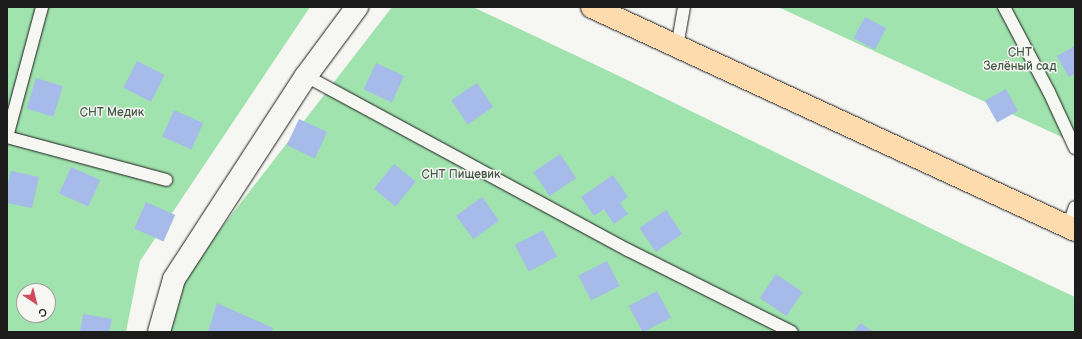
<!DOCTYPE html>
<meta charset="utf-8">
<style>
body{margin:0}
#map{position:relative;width:1082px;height:339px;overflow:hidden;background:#f6f6f2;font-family:"Balsamiq Sans",sans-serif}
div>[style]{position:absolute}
.green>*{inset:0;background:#a0e3ae}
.building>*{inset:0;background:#a6bbe9;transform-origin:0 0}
.roads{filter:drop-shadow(0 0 1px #1c1c1c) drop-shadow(0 0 1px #1c1c1c)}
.lane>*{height:12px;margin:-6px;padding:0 6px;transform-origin:6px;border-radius:6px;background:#f6f6f2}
.street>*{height:22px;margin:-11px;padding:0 11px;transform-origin:11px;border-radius:11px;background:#f6f6f2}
.primary>*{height:22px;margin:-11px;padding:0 11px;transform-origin:11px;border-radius:11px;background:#fedbac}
span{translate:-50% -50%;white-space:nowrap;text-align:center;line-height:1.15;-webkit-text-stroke:3px #f6f6f2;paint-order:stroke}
.park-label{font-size:12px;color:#445848}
.frame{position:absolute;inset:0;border:8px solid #1c1c1c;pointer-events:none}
.north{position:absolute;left:16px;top:283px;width:40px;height:40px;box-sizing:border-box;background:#f6f6f2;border:1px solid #9f9f9c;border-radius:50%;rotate:145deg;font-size:11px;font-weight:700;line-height:16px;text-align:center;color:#1c1c1c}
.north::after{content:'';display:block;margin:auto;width:14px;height:18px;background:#d1495b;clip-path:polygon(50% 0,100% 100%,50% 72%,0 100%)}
</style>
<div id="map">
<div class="green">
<div style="clip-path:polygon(evenodd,7px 7px,310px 7px,140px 261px,126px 332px,7px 332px,7px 7px,24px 291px,48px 291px,48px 315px,24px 315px,24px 291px)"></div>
<div style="clip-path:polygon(392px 7px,473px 7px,619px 76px,967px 246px,1075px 297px,1075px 332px,165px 332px,168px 297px)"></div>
<div style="clip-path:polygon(778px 7px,1075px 7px,1075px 143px)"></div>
</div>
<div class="building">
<div style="left:865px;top:17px;width:24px;height:24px;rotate:28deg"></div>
<div style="clip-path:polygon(1075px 46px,1075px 74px,1069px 77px,1057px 56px)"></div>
<div style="left:137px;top:61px;width:31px;height:30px;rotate:27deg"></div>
<div style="left:376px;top:63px;width:31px;height:29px;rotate:25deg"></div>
<div style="left:36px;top:78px;width:28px;height:32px;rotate:17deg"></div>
<div style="left:477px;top:83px;width:29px;height:31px;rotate:56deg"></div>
<div style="left:1006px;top:89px;width:25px;height:24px;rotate:61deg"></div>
<div style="left:174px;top:110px;width:32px;height:29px;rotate:24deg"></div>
<div style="left:299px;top:119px;width:31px;height:29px;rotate:25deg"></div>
<div style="left:560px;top:154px;width:29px;height:32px;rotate:56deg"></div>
<div style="left:394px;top:164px;width:28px;height:32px;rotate:39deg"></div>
<div style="left:71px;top:167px;width:32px;height:29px;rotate:24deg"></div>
<div style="clip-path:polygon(11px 171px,39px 177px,32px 208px,7px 203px,7px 188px)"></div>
<div style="clip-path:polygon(613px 175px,628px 197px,620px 203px,628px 214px,614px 224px,604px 209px,594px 216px,581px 197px)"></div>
<div style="left:482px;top:197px;width:29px;height:32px;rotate:54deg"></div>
<div style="left:146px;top:202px;width:32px;height:29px;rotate:24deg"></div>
<div style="left:666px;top:210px;width:29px;height:32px;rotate:56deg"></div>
<div style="left:543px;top:230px;width:30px;height:32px;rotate:62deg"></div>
<div style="left:607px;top:261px;width:28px;height:32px;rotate:63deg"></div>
<div style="left:776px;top:274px;width:32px;height:29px;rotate:34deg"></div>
<div style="left:657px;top:291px;width:30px;height:32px;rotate:62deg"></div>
<div style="clip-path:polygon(217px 303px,273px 328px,272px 332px,208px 332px)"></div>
<div style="clip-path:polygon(83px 314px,112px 319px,109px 332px,80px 332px)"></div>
<div style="clip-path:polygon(860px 323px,874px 332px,854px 332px)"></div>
</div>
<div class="roads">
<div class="lane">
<div style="left:1004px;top:7px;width:96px;rotate:62.1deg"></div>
<div style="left:1049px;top:92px;width:62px;rotate:65.1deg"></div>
<div style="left:677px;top:47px;width:41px;rotate:-80.1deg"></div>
<div style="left:306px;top:76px;width:366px;rotate:28.4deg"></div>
<div style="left:628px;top:250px;width:183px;rotate:26.6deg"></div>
<div style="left:7px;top:137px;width:165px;rotate:15.1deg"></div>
<div style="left:7px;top:137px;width:135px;rotate:-74.9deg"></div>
<div style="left:1068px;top:227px;width:21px;rotate:-71deg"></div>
</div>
<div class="street">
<div style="left:159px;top:332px;width:55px;rotate:-74.2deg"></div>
<div style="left:174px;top:279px;width:242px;rotate:-57deg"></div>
<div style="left:306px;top:76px;width:86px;rotate:-53.5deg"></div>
</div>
<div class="primary">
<div style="left:592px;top:7px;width:532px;rotate:24.78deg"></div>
</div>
</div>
<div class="park-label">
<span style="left:1020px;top:60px">СНТ<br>Зелёный сад</span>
<span style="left:112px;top:113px">СНТ Медик</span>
<span style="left:461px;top:175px">СНТ Пищевик</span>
</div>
<div class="frame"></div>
<div class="north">С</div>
</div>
